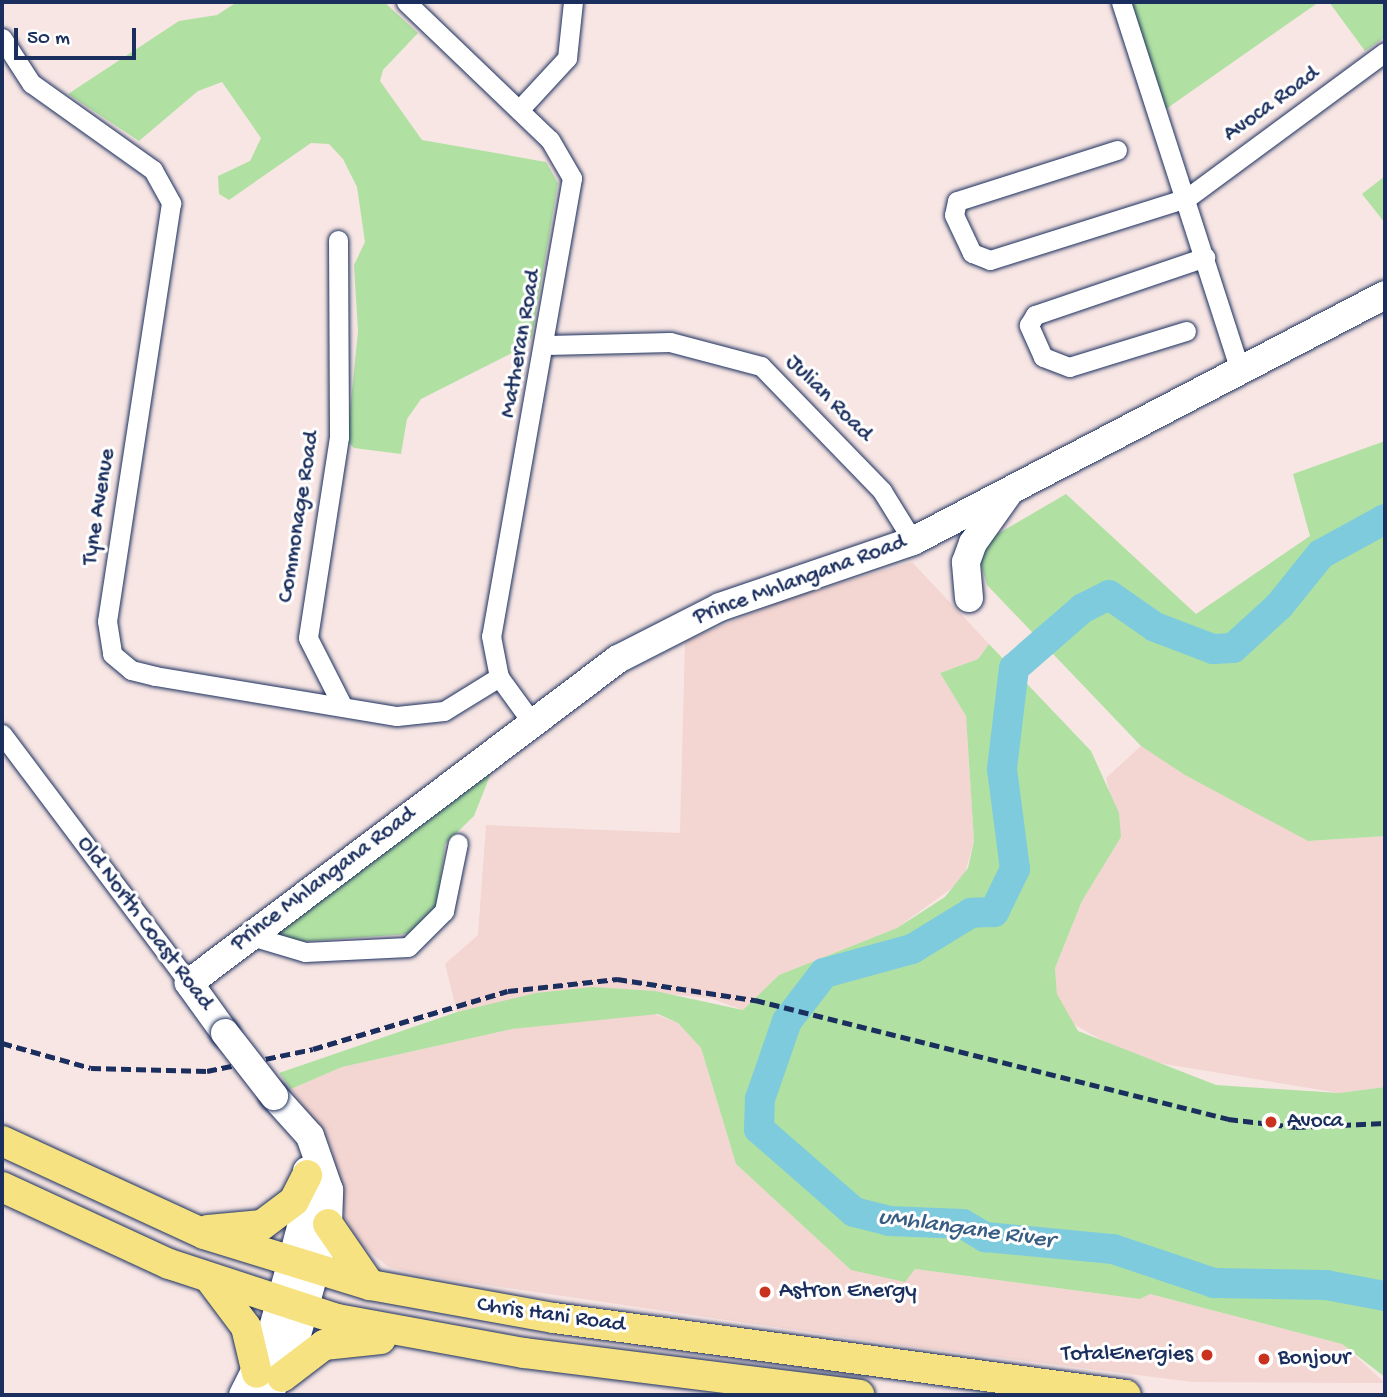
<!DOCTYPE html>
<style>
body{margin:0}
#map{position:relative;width:1387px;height:1397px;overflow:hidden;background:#f8e6e4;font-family:"Gochi Hand",sans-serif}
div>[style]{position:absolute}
.built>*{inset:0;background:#f3d5d1}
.green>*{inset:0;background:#b0e1a2}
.river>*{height:30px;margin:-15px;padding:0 15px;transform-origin:15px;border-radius:15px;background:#7fcbde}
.roads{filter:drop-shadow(0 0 2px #1b2f5e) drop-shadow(0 0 2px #1b2f5e)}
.street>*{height:19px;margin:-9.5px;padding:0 9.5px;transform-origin:9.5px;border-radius:9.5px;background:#fff}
.secondary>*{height:28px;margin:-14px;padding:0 14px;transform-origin:14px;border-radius:14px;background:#fff}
.primary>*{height:30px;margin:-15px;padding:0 15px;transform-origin:15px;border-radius:15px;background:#f7e281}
.rail>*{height:5px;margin-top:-2.5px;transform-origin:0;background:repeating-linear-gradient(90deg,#1b2f5e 0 10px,transparent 0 15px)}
.bridges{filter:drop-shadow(0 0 2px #1b2f5e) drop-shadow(0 0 2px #1b2f5e)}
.secondary-bridge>*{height:28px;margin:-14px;padding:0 14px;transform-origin:14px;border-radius:14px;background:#fff}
.dots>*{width:19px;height:19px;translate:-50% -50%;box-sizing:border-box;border:4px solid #fff;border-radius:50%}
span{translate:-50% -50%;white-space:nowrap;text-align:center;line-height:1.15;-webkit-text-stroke:6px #fff;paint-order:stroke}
.street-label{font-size:23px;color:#1b2f5e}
.poi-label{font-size:23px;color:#1b2f5e}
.left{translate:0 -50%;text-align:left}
.right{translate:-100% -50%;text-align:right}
.water-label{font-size:24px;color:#395e84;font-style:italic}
.frame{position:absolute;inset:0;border:4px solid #1b2f5e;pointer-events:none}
.scale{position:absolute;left:14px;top:28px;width:122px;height:32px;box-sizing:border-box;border:4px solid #1b2f5e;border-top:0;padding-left:9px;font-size:21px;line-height:24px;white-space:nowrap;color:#1b2f5e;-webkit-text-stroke:5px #fff;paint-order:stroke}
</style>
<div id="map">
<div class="built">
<div style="clip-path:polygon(912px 562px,989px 644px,978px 659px,940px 673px,966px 716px,974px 841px,963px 880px,897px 928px,779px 975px,743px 1010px,710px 998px,593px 987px,457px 1012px,445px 964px,478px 935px,486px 825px,680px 833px,685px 641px,786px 599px)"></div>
<div style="clip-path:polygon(1141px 746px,1308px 841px,1385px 836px,1385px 1087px,1339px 1093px,1135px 1059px,1070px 1022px,1057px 994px,1055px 968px,1082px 901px,1121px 837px,1106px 778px)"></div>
<div style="clip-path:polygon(647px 1011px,678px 1023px,701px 1048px,736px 1164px,851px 1270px,915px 1269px,1140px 1299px,1150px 1294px,1342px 1344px,1385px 1383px,1193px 1382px,898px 1345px,420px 1275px,389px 1267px,362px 1246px,345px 1217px,331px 1146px,291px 1089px,342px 1067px,512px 1029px)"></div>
</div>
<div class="green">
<div style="clip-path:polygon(237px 2px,384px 2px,418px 33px,383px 70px,380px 81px,422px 140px,546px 162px,558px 183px,532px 336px,526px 346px,421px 399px,407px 419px,401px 454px,354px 448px,347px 441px,358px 331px,354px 265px,365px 242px,357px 187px,343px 159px,329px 144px,311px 143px,229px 200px,219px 194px,218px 176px,250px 161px,261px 138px,222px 82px,198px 91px,139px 141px,68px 94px,179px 21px,217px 15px)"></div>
<div style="clip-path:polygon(1131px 2px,1319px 2px,1166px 109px)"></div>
<div style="clip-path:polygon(1329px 2px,1385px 2px,1385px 37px,1365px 51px)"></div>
<div style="clip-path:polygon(1385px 176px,1385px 223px,1362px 194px)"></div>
<div style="clip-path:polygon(1385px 441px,1385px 836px,1308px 841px,1185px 775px,1141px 746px,987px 585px,980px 561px,989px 539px,1066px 494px,1196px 614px,1310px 536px,1293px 474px)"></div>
<div style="clip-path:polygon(989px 644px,1091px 751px,1119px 813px,1121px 837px,1082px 901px,1055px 968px,1057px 994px,1078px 1031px,1216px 1085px,1339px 1093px,1385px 1087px,1385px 1377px,1342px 1344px,1150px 1294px,1140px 1299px,915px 1269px,905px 1282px,851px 1270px,736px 1164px,701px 1048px,678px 1023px,658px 1014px,512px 1029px,342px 1067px,291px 1089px,279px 1073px,457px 1012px,536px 993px,593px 987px,655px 991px,743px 1010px,779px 975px,897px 928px,945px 897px,968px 868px,974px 841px,966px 716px,940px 673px,978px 659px)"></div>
<div style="clip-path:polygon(491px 773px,474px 816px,445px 844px,437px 905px,408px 934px,297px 942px,272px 938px)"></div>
</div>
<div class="river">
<div style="left:1385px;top:519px;width:73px;rotate:151.3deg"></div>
<div style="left:1321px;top:554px;width:67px;rotate:128.9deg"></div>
<div style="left:1279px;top:606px;width:62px;rotate:137.6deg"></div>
<div style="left:1233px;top:648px;width:20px;rotate:177deg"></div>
<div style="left:1213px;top:649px;width:62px;rotate:-159.2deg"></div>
<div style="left:1155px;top:627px;width:56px;rotate:-145.2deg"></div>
<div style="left:1109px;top:595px;width:29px;rotate:153deg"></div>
<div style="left:1083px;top:608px;width:91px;rotate:139deg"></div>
<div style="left:1014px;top:668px;width:102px;rotate:96.8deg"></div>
<div style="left:1002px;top:769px;width:101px;rotate:82.6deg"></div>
<div style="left:1015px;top:869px;width:48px;rotate:116deg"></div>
<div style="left:994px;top:912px;width:23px;rotate:178deg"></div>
<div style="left:971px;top:913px;width:69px;rotate:148.6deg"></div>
<div style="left:912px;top:949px;width:91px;rotate:164.7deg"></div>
<div style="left:824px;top:973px;width:61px;rotate:127.6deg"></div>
<div style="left:787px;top:1021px;width:83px;rotate:109.1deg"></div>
<div style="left:760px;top:1099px;width:30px;rotate:92deg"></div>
<div style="left:759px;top:1129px;width:126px;rotate:41.1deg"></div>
<div style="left:854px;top:1212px;width:36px;rotate:14deg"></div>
<div style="left:889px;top:1221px;width:74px;rotate:2.3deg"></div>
<div style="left:963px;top:1224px;width:26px;rotate:31deg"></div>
<div style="left:985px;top:1237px;width:129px;rotate:5.4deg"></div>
<div style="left:1113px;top:1249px;width:107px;rotate:18.6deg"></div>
<div style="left:1214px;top:1283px;width:112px;rotate:1deg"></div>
<div style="left:1326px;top:1285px;width:60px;rotate:10.6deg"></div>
</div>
<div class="roads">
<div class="street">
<div style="left:406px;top:2px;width:199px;rotate:43.8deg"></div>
<div style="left:550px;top:140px;width:44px;rotate:59.9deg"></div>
<div style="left:572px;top:178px;width:465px;rotate:100deg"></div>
<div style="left:491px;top:636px;width:42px;rotate:79deg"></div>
<div style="left:499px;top:677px;width:54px;rotate:54deg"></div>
<div style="left:1121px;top:2px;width:388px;rotate:72.1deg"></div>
<div style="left:2px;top:38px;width:54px;rotate:57.2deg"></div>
<div style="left:31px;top:83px;width:150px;rotate:35.5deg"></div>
<div style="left:153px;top:170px;width:38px;rotate:61deg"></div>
<div style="left:171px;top:203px;width:423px;rotate:98.7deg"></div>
<div style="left:107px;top:621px;width:33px;rotate:81deg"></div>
<div style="left:112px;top:654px;width:25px;rotate:40deg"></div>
<div style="left:131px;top:670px;width:25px;rotate:14deg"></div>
<div style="left:155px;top:676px;width:245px;rotate:9.4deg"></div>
<div style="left:397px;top:716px;width:47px;rotate:-6.1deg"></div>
<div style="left:444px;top:711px;width:65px;rotate:-31.7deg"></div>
<div style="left:519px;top:110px;width:71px;rotate:-47.3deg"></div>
<div style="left:567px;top:58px;width:56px;rotate:-83.9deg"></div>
<div style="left:1117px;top:150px;width:168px;rotate:162.3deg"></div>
<div style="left:957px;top:201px;width:14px;rotate:102deg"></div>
<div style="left:954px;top:215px;width:42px;rotate:64.7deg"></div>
<div style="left:972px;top:253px;width:19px;rotate:21deg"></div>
<div style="left:990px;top:260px;width:207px;rotate:-17.5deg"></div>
<div style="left:1187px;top:198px;width:246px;rotate:-36.4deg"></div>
<div style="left:338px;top:240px;width:197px;rotate:89.7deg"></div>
<div style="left:339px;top:437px;width:203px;rotate:98.8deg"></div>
<div style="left:308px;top:638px;width:77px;rotate:63.1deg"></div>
<div style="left:1186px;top:331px;width:122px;rotate:162.9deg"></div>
<div style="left:1069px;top:367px;width:28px;rotate:-159deg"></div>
<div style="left:1043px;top:357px;width:35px;rotate:-114deg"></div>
<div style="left:1029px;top:325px;width:12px;rotate:-59deg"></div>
<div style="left:1035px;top:315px;width:180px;rotate:-18.8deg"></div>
<div style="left:547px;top:345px;width:123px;rotate:-1.4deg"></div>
<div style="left:670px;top:342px;width:94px;rotate:14.8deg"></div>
<div style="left:761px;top:366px;width:174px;rotate:45.9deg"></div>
<div style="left:882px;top:491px;width:59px;rotate:58.2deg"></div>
<div style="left:2px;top:734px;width:311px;rotate:53.1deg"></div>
<div style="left:251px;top:936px;width:56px;rotate:16.5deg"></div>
<div style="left:305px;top:952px;width:103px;rotate:-2.8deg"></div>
<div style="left:408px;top:947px;width:51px;rotate:-45deg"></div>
<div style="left:444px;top:911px;width:69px;rotate:-78.4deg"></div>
</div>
<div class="secondary">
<div style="left:969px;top:598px;width:36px;rotate:-95deg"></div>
<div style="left:966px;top:562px;width:20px;rotate:-70deg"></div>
<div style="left:973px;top:543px;width:59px;rotate:-54.7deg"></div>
<div style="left:225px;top:1033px;width:62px;rotate:-125.8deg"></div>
<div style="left:189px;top:983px;width:538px;rotate:-37.06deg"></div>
<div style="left:618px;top:659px;width:114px;rotate:-27deg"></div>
<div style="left:720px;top:607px;width:204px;rotate:-18.9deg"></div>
<div style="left:913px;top:541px;width:532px;rotate:-27.53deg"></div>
<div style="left:243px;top:1395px;width:56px;rotate:-63.4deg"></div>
<div style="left:268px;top:1345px;width:83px;rotate:-74deg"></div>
<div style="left:291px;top:1265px;width:67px;rotate:-75.3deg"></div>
<div style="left:308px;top:1200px;width:29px;rotate:-92deg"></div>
<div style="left:268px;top:1395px;width:52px;rotate:-61.5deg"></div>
<div style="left:293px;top:1349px;width:130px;rotate:-74.4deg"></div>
<div style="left:328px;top:1224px;width:34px;rotate:-88deg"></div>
<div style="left:329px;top:1190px;width:57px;rotate:-109.4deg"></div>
<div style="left:310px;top:1136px;width:54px;rotate:-132deg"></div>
</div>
<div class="primary">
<div style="left:2px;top:1141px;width:222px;rotate:24.7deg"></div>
<div style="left:204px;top:1234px;width:174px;rotate:17.1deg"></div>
<div style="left:370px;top:1285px;width:187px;rotate:10.2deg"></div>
<div style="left:554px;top:1318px;width:577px;rotate:7.67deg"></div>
<div style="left:2px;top:1187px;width:184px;rotate:24.8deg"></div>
<div style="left:169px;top:1264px;width:177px;rotate:18.1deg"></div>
<div style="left:337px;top:1319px;width:190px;rotate:10.3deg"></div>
<div style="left:524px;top:1353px;width:338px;rotate:7.1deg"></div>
<div style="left:328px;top:1224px;width:74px;rotate:55.5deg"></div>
<div style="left:208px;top:1230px;width:54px;rotate:-5.3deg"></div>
<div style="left:262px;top:1225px;width:40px;rotate:-37deg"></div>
<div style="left:294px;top:1201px;width:29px;rotate:-63deg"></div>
<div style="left:210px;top:1279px;width:60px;rotate:53.1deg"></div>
<div style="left:246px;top:1327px;width:47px;rotate:76.6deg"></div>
<div style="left:282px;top:1377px;width:53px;rotate:-37.3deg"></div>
<div style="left:324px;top:1345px;width:57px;rotate:-6deg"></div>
</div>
</div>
<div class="rail">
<div style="left:2px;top:1043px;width:92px;rotate:15.7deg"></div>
<div style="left:91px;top:1068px;width:116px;rotate:1.5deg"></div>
<div style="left:207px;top:1071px;width:108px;rotate:-11.7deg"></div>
<div style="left:313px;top:1049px;width:203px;rotate:-16.6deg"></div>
<div style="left:508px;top:991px;width:110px;rotate:-6.3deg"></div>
<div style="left:617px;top:979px;width:140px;rotate:8.7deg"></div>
<div style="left:755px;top:1000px;width:488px;rotate:14.1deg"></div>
<div style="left:1228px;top:1119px;width:68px;rotate:6.7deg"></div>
<div style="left:1296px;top:1127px;width:89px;rotate:-2.6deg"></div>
</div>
<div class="bridges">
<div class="secondary-bridge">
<div style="left:225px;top:1033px;width:80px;rotate:52.1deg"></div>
</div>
</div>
<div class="dots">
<div style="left:1271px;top:1122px;background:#c8321e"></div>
<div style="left:765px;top:1292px;background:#c8321e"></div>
<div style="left:1207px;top:1355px;background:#c8321e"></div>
<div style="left:1264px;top:1359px;background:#c8321e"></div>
</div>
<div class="street-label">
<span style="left:1272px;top:105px;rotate:-36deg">Avoca Road</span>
<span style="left:522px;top:344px;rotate:-80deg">Matheran Road</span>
<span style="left:828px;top:399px;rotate:45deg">Julian Road</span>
<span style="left:100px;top:507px;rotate:-81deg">Tyne Avenue</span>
<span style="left:300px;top:517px;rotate:-81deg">Commonage Road</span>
<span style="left:800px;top:581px;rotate:-20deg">Prince Mhlangana Road</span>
<span style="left:324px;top:880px;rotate:-37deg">Prince Mhlangana Road</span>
<span style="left:144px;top:924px;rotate:53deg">Old North Coast Road</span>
<span style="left:551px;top:1316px;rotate:8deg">Chris Hani Road</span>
</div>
<div class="poi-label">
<span class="left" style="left:1287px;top:1122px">Avoca</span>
<span class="left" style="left:779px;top:1292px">Astron Energy</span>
<span class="right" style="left:1193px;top:1355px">TotalEnergies</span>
<span class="left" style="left:1278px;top:1359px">Bonjour</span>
</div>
<div class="water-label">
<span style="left:966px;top:1230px;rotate:8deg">uMhlangane River</span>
</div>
<div class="frame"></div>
<div class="scale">50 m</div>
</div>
